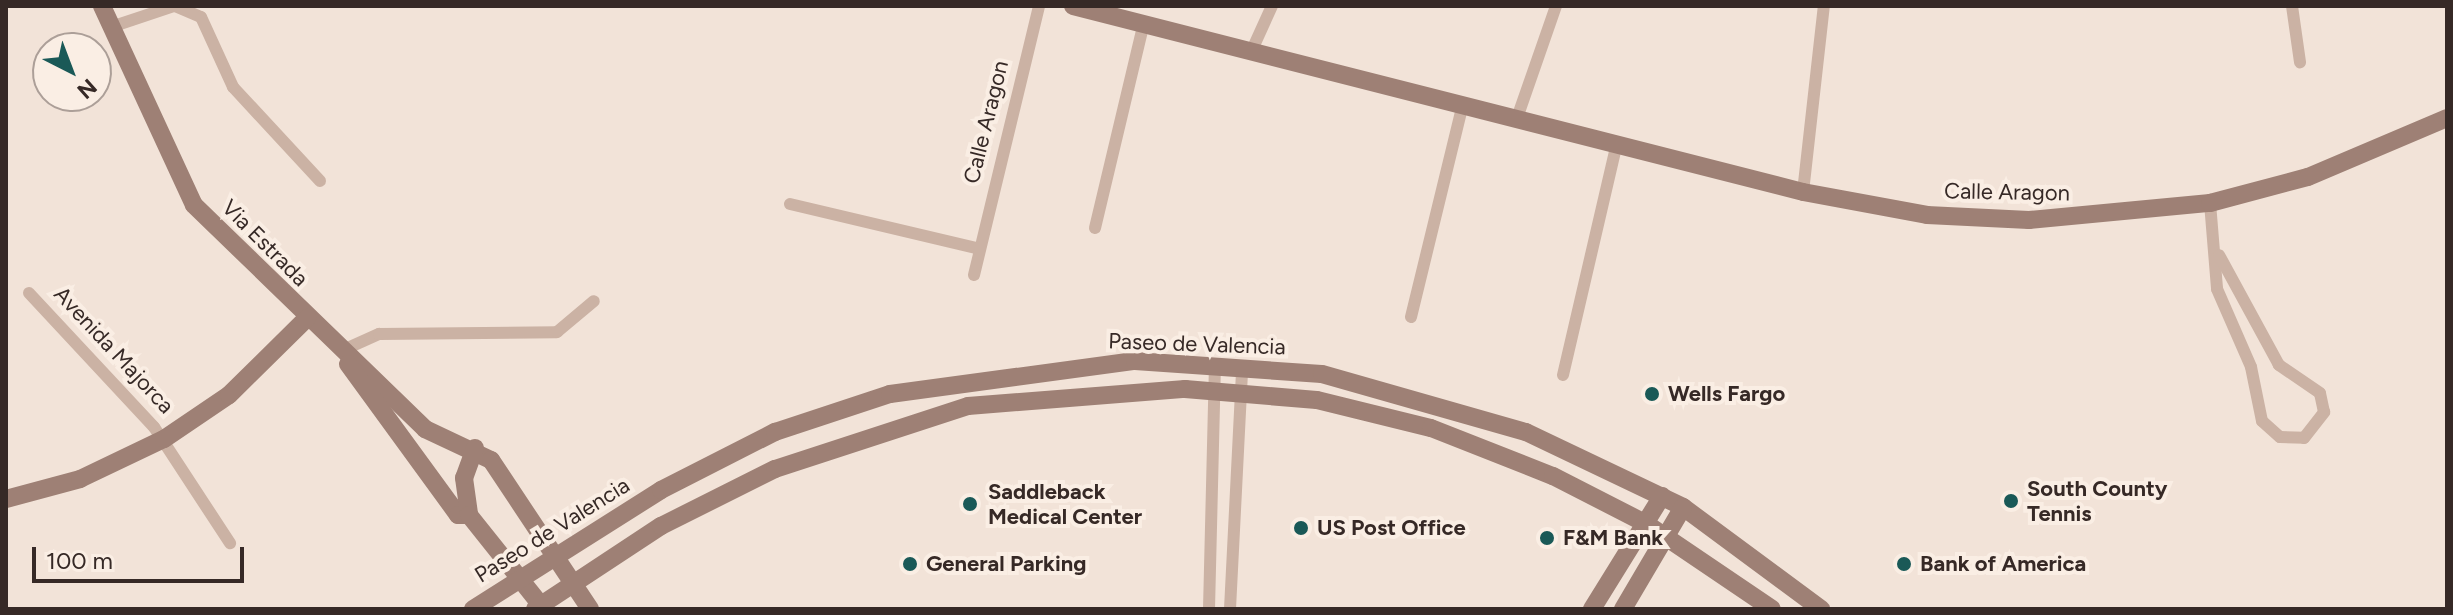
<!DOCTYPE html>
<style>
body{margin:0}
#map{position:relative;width:2453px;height:615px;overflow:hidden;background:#f2e3d8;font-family:Figtree,sans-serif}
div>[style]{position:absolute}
.street>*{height:12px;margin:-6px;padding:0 6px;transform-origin:6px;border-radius:6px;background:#cbb2a4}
.secondary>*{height:18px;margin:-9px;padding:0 9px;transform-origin:9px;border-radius:9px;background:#9e8075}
.dots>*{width:22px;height:22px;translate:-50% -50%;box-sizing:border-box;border:4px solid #faeee4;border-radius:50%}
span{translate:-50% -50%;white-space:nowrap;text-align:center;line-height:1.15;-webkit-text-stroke:8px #faeee4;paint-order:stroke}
.street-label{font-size:22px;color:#362926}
.poi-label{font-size:22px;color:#362926;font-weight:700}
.left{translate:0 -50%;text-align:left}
.frame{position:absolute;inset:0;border:8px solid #362926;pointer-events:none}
.north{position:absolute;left:32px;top:32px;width:80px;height:80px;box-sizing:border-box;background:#faeee4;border:2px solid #ac9f98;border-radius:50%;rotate:138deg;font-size:22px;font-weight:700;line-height:32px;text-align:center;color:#362926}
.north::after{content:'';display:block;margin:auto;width:28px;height:36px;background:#1a5957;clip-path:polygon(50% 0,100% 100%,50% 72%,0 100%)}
.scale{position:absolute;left:32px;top:547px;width:212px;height:36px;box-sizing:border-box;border:4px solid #362926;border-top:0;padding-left:10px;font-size:24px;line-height:28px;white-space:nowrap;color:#362926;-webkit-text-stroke:6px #faeee4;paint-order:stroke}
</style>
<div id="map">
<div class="street">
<div style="left:175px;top:6px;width:28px;rotate:23deg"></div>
<div style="left:201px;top:17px;width:77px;rotate:65.4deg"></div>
<div style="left:233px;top:87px;width:128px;rotate:47.2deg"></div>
<div style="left:2292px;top:6px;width:57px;rotate:81.9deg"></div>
<div style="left:111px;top:27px;width:66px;rotate:-18.4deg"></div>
<div style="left:1252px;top:50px;width:48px;rotate:-65.6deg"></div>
<div style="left:1517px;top:118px;width:119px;rotate:-70.8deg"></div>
<div style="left:1803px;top:192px;width:187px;rotate:-83.6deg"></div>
<div style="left:2210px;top:203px;width:86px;rotate:85.3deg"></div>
<div style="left:2217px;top:289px;width:85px;rotate:66.4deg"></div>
<div style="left:2251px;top:367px;width:55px;rotate:78.5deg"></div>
<div style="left:2262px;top:421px;width:24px;rotate:42deg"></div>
<div style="left:2280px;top:437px;width:24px;rotate:2deg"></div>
<div style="left:2304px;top:438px;width:33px;rotate:-52deg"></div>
<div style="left:2324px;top:412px;width:19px;rotate:-102deg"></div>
<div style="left:2320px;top:393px;width:50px;rotate:-145.7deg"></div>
<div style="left:2279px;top:365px;width:125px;rotate:-118.6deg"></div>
<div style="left:790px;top:204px;width:195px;rotate:13.3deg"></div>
<div style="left:1095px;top:228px;width:211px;rotate:-76.6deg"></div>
<div style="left:974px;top:275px;width:277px;rotate:-76.4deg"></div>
<div style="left:29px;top:293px;width:183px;rotate:47deg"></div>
<div style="left:154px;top:427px;width:139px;rotate:56.8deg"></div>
<div style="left:1411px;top:317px;width:219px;rotate:-76.3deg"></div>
<div style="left:341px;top:351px;width:42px;rotate:-24.1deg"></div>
<div style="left:379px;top:334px;width:178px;rotate:-0.6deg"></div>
<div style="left:557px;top:332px;width:48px;rotate:-40deg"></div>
<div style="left:1563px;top:375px;width:238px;rotate:-76.9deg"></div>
<div style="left:1209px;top:609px;width:242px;rotate:-88.6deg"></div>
<div style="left:1230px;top:609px;width:240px;rotate:-87.1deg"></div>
</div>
<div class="secondary">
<div style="left:102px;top:6px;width:219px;rotate:65.2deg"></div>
<div style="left:194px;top:205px;width:322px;rotate:44.1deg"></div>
<div style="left:425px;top:429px;width:73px;rotate:25.2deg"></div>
<div style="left:491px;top:460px;width:179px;rotate:56.4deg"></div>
<div style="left:1073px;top:6px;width:753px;rotate:14.29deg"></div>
<div style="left:1803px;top:192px;width:126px;rotate:10.5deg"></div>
<div style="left:1927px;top:215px;width:102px;rotate:2.8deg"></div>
<div style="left:2029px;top:220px;width:182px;rotate:-5.4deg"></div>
<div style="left:2210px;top:203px;width:101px;rotate:-14.9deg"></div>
<div style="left:2308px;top:177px;width:151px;rotate:-23deg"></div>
<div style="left:348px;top:364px;width:187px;rotate:53.9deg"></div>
<div style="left:458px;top:515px;width:11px"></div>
<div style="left:475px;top:448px;width:32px;rotate:110deg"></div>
<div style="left:464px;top:478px;width:37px;rotate:82deg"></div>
<div style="left:469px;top:515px;width:120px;rotate:51.4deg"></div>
<div style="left:6px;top:499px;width:77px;rotate:-15.1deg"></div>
<div style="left:80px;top:479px;width:93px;rotate:-25.5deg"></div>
<div style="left:164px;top:439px;width:78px;rotate:-34.1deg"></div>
<div style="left:229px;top:395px;width:110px;rotate:-44.6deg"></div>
<div style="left:473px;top:609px;width:222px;rotate:-32.3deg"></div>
<div style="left:661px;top:490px;width:128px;rotate:-27deg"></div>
<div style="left:775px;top:432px;width:121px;rotate:-18.3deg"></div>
<div style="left:890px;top:394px;width:247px;rotate:-7.7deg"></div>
<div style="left:1135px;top:361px;width:187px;rotate:4deg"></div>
<div style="left:1322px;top:374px;width:212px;rotate:15.9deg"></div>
<div style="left:1526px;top:432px;width:174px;rotate:25.5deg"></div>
<div style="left:1683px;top:507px;width:172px;rotate:36.5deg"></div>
<div style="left:535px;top:609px;width:151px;rotate:-33.4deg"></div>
<div style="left:661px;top:526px;width:127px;rotate:-26.6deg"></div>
<div style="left:775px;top:469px;width:203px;rotate:-18.1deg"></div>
<div style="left:968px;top:406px;width:218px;rotate:-4.5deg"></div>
<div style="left:1185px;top:389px;width:132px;rotate:4.8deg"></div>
<div style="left:1317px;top:400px;width:117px;rotate:13.8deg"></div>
<div style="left:1431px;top:428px;width:131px;rotate:21.5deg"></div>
<div style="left:1553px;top:476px;width:103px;rotate:27.1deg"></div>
<div style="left:1645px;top:523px;width:153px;rotate:34.1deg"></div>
<div style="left:1592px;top:609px;width:133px;rotate:-58.2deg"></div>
<div style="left:1623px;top:609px;width:118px;rotate:-59.5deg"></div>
</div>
<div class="dots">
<div style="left:1652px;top:394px;background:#1a5957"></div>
<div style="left:2011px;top:501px;background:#1a5957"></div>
<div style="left:970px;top:504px;background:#1a5957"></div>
<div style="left:1301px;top:528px;background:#1a5957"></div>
<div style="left:1547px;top:538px;background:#1a5957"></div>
<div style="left:910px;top:564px;background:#1a5957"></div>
<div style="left:1904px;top:564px;background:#1a5957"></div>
</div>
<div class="street-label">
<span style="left:986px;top:122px;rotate:-76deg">Calle Aragon</span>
<span style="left:2007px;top:192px;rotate:1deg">Calle Aragon</span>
<span style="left:265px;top:243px;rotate:45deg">Via Estrada</span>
<span style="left:1197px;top:344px;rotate:2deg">Paseo de Valencia</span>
<span style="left:114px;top:350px;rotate:47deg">Avenida Majorca</span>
<span style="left:552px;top:530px;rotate:-32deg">Paseo de Valencia</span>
</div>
<div class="poi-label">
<span class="left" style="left:1668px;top:394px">Wells Fargo</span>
<span class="left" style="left:2027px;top:501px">South County<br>Tennis</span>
<span class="left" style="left:988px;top:504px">Saddleback<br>Medical Center</span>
<span class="left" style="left:1317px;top:528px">US Post Office</span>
<span class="left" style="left:1563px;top:538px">F&amp;M Bank</span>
<span class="left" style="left:926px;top:564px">General Parking</span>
<span class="left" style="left:1920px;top:564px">Bank of America</span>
</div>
<div class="frame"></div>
<div class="north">N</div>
<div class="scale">100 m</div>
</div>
